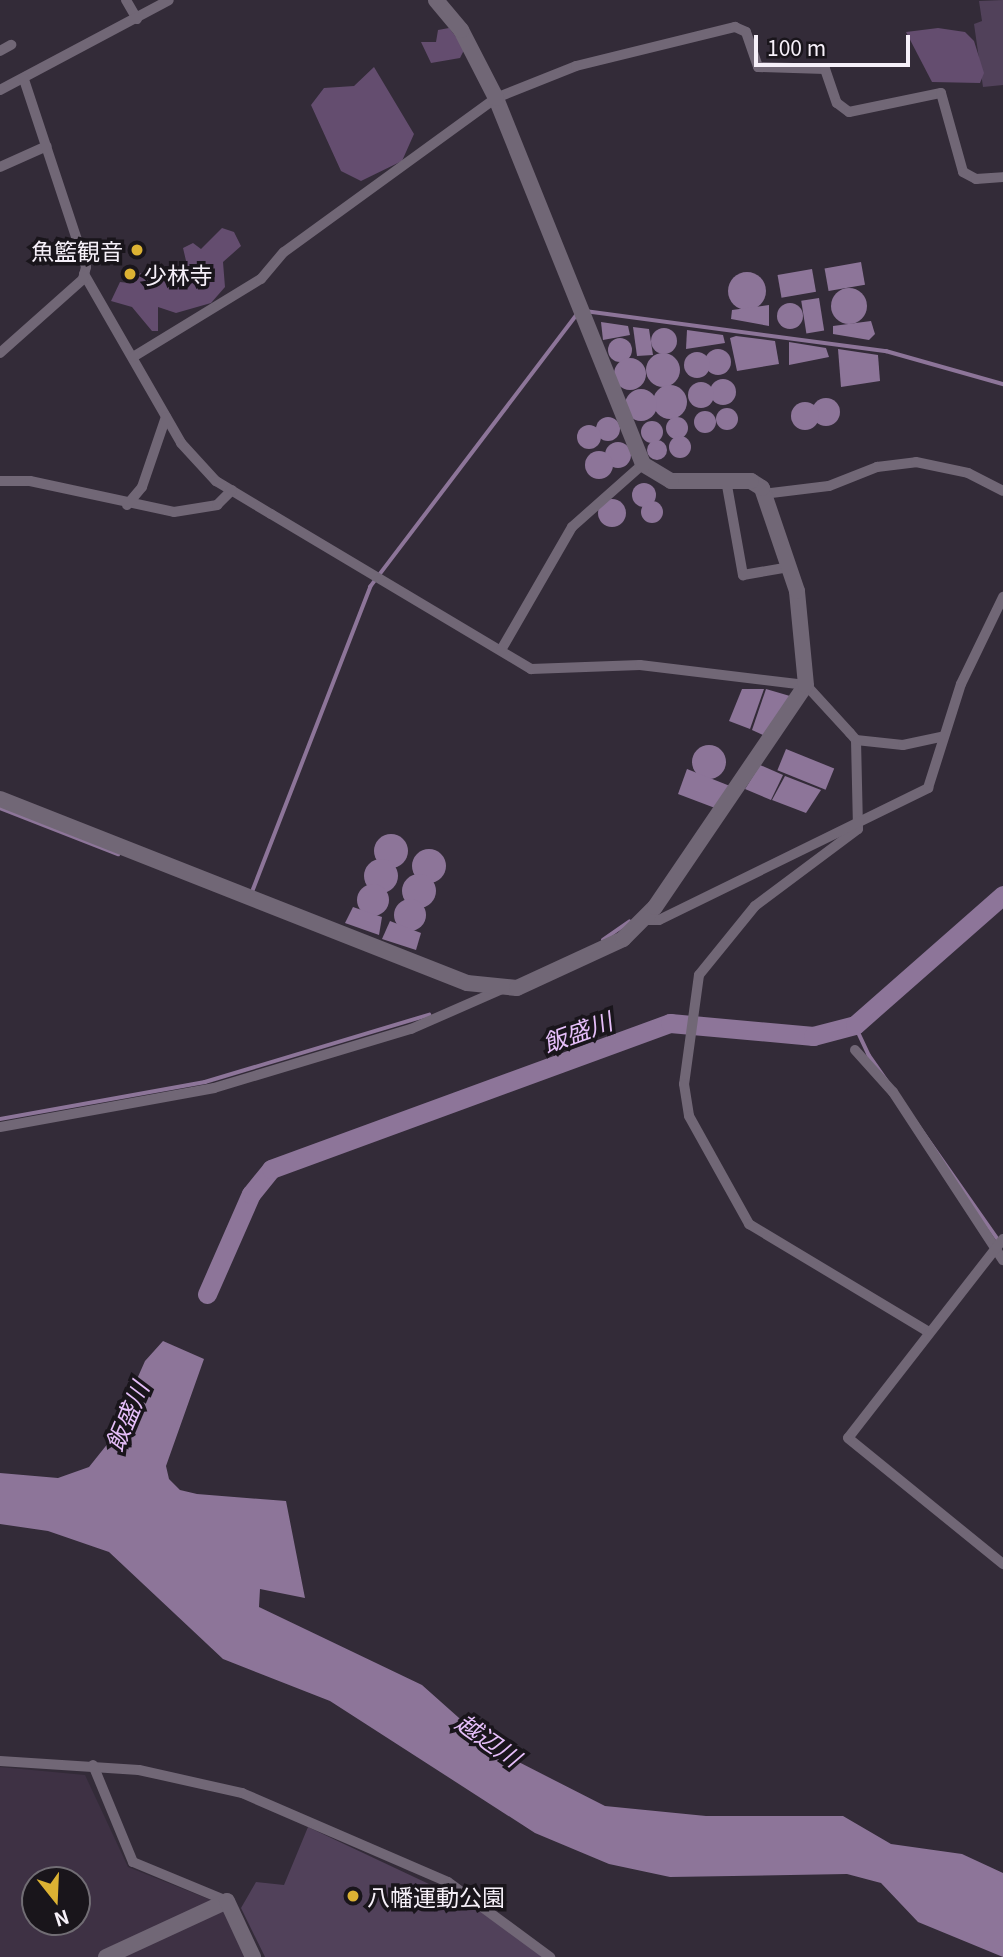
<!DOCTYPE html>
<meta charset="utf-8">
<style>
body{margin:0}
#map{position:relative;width:1003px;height:1957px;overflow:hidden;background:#332b38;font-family:Georgia,"Noto Sans JP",serif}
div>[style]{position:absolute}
.built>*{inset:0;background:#3e3144}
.green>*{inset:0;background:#51415a}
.forest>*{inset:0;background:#644d6f}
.water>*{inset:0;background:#8d7599;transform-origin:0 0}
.round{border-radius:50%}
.stream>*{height:3.5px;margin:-1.75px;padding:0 1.75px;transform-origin:1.75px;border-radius:1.75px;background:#8d7599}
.river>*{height:19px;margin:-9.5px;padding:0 9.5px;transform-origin:9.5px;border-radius:9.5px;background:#8d7599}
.street>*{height:10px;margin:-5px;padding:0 5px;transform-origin:5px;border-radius:5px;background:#716776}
.secondary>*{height:16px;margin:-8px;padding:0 8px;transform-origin:8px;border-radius:8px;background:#716776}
.dots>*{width:19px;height:19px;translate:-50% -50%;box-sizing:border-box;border:4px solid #19151b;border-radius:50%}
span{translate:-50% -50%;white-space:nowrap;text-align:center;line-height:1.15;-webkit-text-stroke:7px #19151b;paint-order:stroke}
.poi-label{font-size:23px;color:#f6f0f9}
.right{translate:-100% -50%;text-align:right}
.left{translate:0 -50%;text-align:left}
.water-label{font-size:24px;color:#e5bef9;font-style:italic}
.north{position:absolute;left:21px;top:1866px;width:70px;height:70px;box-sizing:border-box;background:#19151b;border:2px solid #716d74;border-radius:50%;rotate:162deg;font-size:19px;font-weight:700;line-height:28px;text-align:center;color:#f6f0f9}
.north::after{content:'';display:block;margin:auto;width:24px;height:32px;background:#dcb233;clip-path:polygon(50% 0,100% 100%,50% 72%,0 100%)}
.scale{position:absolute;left:754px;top:35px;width:156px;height:32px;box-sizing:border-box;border:4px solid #f6f0f9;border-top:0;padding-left:9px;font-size:21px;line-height:24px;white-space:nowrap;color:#f6f0f9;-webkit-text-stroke:5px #19151b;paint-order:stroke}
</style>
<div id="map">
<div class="built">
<div style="clip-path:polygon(evenodd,0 1767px,85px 1775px,128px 1867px,221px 1904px,246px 1957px,0 1957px,0 1767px,35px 1880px,77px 1880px,77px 1922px,35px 1922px,35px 1880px)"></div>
</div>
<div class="green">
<div style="clip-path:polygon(1003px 0,1003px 85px,983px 87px,974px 24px,982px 21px,979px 1px)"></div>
<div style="clip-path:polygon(308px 1827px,482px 1909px,543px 1957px,265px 1957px,241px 1908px,256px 1882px,284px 1885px)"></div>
</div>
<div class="forest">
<div style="clip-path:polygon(449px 28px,465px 48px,460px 58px,431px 63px,421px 42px,436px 42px,438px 30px)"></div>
<div style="clip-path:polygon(938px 28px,965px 32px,974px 41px,984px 73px,980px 83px,932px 82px,906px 32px)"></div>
<div style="clip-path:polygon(374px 67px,414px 134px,402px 161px,361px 181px,341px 171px,311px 105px,324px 88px,354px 86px)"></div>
<div style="clip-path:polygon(222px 228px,234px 232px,241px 246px,223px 262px,225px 287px,211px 303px,176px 313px,158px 307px,158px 331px,152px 331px,132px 307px,111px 301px,120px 282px,129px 283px,140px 273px,155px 279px,187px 265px,183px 248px,193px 243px,201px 249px)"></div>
</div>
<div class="water">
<div style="left:861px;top:262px;width:23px;height:37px;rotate:80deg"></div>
<div style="left:812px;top:269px;width:23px;height:35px;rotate:80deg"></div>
<div class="round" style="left:728px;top:272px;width:38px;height:38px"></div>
<div class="round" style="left:831px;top:288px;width:36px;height:36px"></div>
<div style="left:819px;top:298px;width:33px;height:18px;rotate:81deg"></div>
<div class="round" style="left:777px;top:303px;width:26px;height:26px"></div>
<div style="clip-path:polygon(769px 305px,769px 326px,731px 319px,732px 310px)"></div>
<div style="clip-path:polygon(871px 321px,875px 334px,869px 340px,833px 334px,833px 326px)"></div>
<div style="clip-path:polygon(601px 322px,628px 326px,630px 335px,603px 340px)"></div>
<div style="clip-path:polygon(633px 327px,649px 329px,653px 355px,637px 356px)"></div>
<div class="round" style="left:651px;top:328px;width:26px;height:26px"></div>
<div style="clip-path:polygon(687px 330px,723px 335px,725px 343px,686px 349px)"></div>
<div style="clip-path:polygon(736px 336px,775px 341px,779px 364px,737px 371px,730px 338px)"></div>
<div class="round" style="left:608px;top:338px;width:24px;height:24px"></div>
<div style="clip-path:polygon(789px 342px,826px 348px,829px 357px,789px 365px)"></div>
<div style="clip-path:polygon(838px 349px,878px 355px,880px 381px,841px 387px)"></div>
<div class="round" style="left:705px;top:349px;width:26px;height:26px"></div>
<div class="round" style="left:684px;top:352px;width:26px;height:26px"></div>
<div class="round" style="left:646px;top:353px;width:34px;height:34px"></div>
<div class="round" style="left:614px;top:358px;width:32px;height:32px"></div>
<div class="round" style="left:710px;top:379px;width:26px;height:26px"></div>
<div class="round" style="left:688px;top:382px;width:26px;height:26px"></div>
<div class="round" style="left:653px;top:385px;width:34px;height:34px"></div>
<div class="round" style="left:625px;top:389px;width:32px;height:32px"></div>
<div class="round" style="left:812px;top:398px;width:28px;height:28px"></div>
<div class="round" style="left:791px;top:402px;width:28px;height:28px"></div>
<div class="round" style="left:716px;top:408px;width:22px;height:22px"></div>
<div class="round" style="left:694px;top:411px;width:22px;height:22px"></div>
<div class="round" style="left:596px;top:417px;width:24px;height:24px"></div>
<div class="round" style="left:666px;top:417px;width:22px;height:22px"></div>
<div class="round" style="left:641px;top:421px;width:22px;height:22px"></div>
<div class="round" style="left:577px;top:425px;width:24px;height:24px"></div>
<div class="round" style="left:669px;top:436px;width:22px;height:22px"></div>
<div class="round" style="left:647px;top:440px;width:20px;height:20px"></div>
<div class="round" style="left:605px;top:442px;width:26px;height:26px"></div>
<div class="round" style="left:585px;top:451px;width:28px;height:28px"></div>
<div class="round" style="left:632px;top:483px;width:24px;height:24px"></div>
<div class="round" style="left:598px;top:499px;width:28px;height:28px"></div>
<div class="round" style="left:641px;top:501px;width:22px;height:22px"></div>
<div style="clip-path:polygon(742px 689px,764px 689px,750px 729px,729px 721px)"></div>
<div style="clip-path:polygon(766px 689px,790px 696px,763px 735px,752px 730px)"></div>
<div class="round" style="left:692px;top:745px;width:34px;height:34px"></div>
<div style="left:786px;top:749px;width:52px;height:23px;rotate:22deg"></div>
<div style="clip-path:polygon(760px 765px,783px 775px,771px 800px,745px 789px)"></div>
<div style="clip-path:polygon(687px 769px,730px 786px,715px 808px,678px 794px)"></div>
<div style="clip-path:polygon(785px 776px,821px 790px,806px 813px,772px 800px)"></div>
<div class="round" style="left:374px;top:834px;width:34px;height:34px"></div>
<div class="round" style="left:412px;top:849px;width:34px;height:34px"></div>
<div class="round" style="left:364px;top:859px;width:34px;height:34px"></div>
<div class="round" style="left:402px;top:874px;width:34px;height:34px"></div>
<div class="round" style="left:357px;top:884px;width:32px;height:32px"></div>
<div class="round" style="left:394px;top:899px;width:32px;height:32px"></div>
<div style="clip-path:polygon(353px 907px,382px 917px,379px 935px,345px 923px)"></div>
<div style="clip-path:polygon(390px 921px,421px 933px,416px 950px,382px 939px)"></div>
<div style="clip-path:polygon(163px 1341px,204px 1359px,166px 1466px,169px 1479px,180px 1490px,197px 1494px,286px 1501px,305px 1598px,260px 1589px,259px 1607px,422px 1685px,495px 1750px,605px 1806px,706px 1816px,843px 1816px,891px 1844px,962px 1854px,1003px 1873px,1003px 1957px,918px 1922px,881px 1883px,847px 1874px,670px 1877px,609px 1864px,535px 1833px,330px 1701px,223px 1659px,109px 1552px,48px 1531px,0 1524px,0 1473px,58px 1478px,89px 1467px,109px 1442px,145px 1361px)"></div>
</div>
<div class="stream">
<div style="left:585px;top:311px;width:304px;rotate:7.6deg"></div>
<div style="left:886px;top:351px;width:122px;rotate:15.8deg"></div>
<div style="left:0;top:808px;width:127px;rotate:21.3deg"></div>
<div style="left:252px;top:892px;width:327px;rotate:-68.8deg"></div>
<div style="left:370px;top:587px;width:344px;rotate:-52.8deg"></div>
<div style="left:603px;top:940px;width:32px;rotate:-35deg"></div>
<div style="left:855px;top:1025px;width:33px;rotate:65deg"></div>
<div style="left:869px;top:1055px;width:225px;rotate:55deg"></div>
<div style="left:0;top:1119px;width:208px;rotate:-10.2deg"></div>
<div style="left:205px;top:1082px;width:234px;rotate:-16.7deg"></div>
</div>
<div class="river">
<div style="left:207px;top:1294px;width:109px;rotate:-66.3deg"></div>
<div style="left:251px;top:1194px;width:32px;rotate:-51deg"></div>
<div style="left:271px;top:1169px;width:425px;rotate:-20.1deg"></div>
<div style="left:670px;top:1023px;width:144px;rotate:5.2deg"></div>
<div style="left:813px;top:1036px;width:43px;rotate:-14.7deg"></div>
<div style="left:855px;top:1025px;width:197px;rotate:-41.3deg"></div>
</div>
<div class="street">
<div style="left:126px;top:0;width:22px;rotate:60deg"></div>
<div style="left:0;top:51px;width:13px;rotate:-29deg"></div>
<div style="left:0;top:90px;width:191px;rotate:-28deg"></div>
<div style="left:0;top:167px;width:51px;rotate:-24.1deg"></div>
<div style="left:84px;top:274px;width:195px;rotate:60.1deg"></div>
<div style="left:181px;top:443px;width:52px;rotate:47.4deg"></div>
<div style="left:216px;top:481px;width:64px;rotate:31deg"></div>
<div style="left:271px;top:514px;width:303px;rotate:30.8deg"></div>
<div style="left:531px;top:669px;width:109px;rotate:-2.1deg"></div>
<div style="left:640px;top:665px;width:167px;rotate:6.9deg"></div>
<div style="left:806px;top:685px;width:65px;rotate:47.5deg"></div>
<div style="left:850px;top:733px;width:9px;rotate:49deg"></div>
<div style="left:856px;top:740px;width:89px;rotate:88.7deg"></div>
<div style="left:858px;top:829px;width:129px;rotate:143.2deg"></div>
<div style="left:755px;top:906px;width:89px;rotate:129.1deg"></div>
<div style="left:699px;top:975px;width:110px;rotate:97.8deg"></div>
<div style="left:684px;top:1084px;width:32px;rotate:81deg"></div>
<div style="left:689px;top:1116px;width:124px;rotate:60.9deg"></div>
<div style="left:749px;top:1224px;width:210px;rotate:31deg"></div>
<div style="left:0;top:353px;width:111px;rotate:-41.7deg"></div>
<div style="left:83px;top:279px;width:12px;rotate:-76deg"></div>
<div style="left:86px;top:267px;width:198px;rotate:-108.3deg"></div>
<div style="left:133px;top:357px;width:150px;rotate:-31.4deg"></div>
<div style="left:261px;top:279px;width:35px;rotate:-50deg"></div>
<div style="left:284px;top:252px;width:262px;rotate:-36deg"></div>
<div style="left:496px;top:98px;width:86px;rotate:-21.8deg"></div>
<div style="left:576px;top:66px;width:164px;rotate:-13.8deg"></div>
<div style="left:735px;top:27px;width:12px;rotate:24deg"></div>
<div style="left:746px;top:32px;width:37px;rotate:71deg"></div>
<div style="left:758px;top:67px;width:67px;rotate:1.7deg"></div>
<div style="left:825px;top:69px;width:36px;rotate:71deg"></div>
<div style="left:837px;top:103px;width:15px;rotate:37deg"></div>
<div style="left:849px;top:112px;width:94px;rotate:-11.7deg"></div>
<div style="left:941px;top:93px;width:82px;rotate:74.4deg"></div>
<div style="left:963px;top:172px;width:15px;rotate:28deg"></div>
<div style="left:976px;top:179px;width:27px;rotate:-4deg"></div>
<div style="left:726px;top:480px;width:97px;rotate:79.9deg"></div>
<div style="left:743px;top:575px;width:48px;rotate:-9.7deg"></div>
<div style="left:0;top:481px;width:30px"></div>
<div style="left:30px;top:481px;width:147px;rotate:12.1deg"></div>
<div style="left:174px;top:512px;width:44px;rotate:-9.2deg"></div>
<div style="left:217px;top:505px;width:21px;rotate:-45deg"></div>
<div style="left:763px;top:494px;width:66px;rotate:-6.9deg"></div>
<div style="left:829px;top:486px;width:52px;rotate:-21.6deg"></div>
<div style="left:877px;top:467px;width:39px;rotate:-7deg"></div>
<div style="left:916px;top:462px;width:53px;rotate:11.9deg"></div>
<div style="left:968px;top:473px;width:39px;rotate:27deg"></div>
<div style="left:127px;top:505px;width:23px;rotate:-50deg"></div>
<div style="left:142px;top:487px;width:74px;rotate:-71.1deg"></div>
<div style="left:501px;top:650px;width:142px;rotate:-60deg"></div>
<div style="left:572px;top:527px;width:95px;rotate:-41.6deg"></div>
<div style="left:856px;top:740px;width:47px;rotate:6.1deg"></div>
<div style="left:903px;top:745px;width:40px;rotate:-12deg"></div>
<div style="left:642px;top:920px;width:17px"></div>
<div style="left:659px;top:920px;width:300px;rotate:-26.1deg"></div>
<div style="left:928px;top:788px;width:109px;rotate:-72.4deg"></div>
<div style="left:961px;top:684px;width:97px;rotate:-64.2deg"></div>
<div style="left:855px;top:1050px;width:57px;rotate:47.9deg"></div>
<div style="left:893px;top:1092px;width:201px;rotate:56.8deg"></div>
<div style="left:0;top:1127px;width:218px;rotate:-10.3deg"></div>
<div style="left:214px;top:1088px;width:206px;rotate:-16.7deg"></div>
<div style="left:411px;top:1029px;width:99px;rotate:-23.7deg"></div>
<div style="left:1003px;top:1239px;width:252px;rotate:127.9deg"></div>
<div style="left:848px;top:1438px;width:200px;rotate:39.1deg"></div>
<div style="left:0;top:1761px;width:139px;rotate:3.7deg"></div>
<div style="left:139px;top:1770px;width:106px;rotate:12.6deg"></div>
<div style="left:242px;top:1793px;width:224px;rotate:23.4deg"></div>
<div style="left:448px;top:1882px;width:127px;rotate:36.3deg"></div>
<div style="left:93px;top:1765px;width:105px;rotate:67.6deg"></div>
<div style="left:133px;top:1862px;width:102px;rotate:22.5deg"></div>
</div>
<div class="secondary">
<div style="left:0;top:799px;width:502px;rotate:21.5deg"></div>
<div style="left:467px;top:983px;width:50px;rotate:5.7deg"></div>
<div style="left:517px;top:988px;width:117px;rotate:-24.8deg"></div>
<div style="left:623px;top:939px;width:45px;rotate:-45deg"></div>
<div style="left:655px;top:907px;width:268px;rotate:-55.8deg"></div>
<div style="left:806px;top:685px;width:94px;rotate:-95.5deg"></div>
<div style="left:797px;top:591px;width:109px;rotate:-108.8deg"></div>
<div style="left:762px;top:488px;width:13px;rotate:-148deg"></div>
<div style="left:751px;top:481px;width:80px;rotate:180deg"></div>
<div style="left:671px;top:481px;width:33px;rotate:-149deg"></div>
<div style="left:643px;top:464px;width:394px;rotate:-111.9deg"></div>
<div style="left:496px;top:98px;width:76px;rotate:-117.2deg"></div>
<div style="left:461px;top:30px;width:39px;rotate:-130deg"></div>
<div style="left:106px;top:1957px;width:133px;rotate:-24.8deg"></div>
<div style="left:227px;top:1901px;width:62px;rotate:65.1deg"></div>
</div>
<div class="dots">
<div style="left:137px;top:250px;background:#dcb233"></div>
<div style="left:130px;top:274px;background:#dcb233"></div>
<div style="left:353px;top:1896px;background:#dcb233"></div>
</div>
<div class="poi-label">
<span class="right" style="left:123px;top:250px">魚籃観音</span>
<span class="left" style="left:144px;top:274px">少林寺</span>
<span class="left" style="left:367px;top:1896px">八幡運動公園</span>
</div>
<div class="water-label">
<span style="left:577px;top:1031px;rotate:-20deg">飯盛川</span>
<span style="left:126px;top:1416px;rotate:-67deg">飯盛川</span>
<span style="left:489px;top:1739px;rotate:35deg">越辺川</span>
</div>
<div class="north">N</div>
<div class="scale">100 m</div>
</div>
